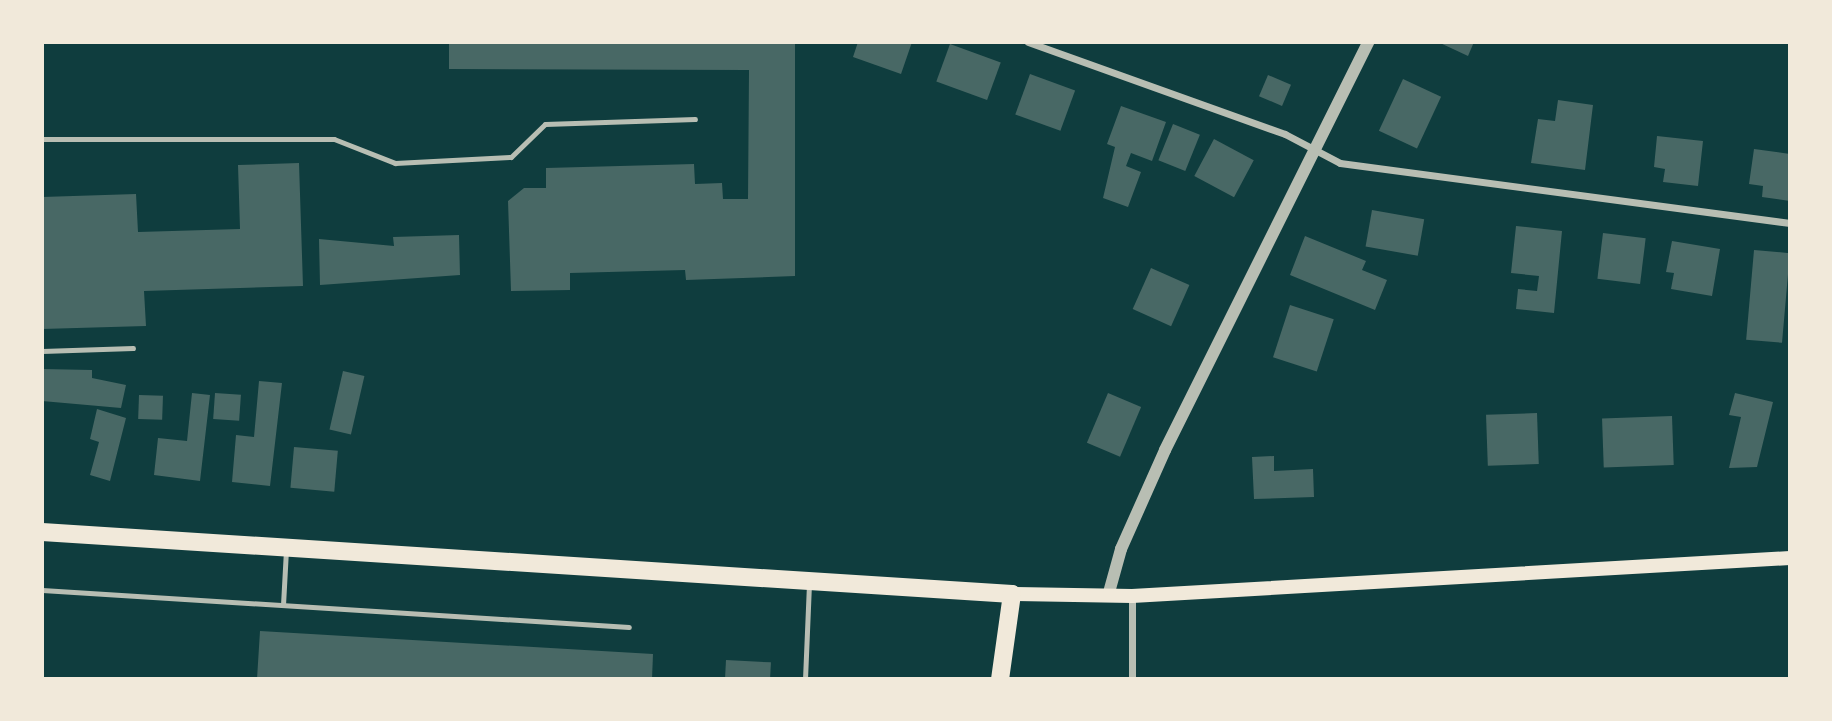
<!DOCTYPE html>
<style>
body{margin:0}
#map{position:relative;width:1832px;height:721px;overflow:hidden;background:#0f3d3e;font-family:Ubuntu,sans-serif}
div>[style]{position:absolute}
.building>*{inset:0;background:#486865;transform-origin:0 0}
.service>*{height:5px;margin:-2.5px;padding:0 2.5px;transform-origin:2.5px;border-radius:2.5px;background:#b8beb3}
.minor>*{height:7px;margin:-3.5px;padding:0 3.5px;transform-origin:3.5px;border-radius:3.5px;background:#b8beb3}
.tertiary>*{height:12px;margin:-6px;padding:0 6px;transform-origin:6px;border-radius:6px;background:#b8beb3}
.secondary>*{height:14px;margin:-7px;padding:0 7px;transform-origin:7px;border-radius:7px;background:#f1e9da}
.primary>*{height:18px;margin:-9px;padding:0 9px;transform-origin:9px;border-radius:9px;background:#f1e9da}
span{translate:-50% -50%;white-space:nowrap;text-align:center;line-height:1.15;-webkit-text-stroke:6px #f1e9da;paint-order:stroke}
.frame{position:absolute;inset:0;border:44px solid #f1e9da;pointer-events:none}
</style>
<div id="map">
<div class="building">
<div style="clip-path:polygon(449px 42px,795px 42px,795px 276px,686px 280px,685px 270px,570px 273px,570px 290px,511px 291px,508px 201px,524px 188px,546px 188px,546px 168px,694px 164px,695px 184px,722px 183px,723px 199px,748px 199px,749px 70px,449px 69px)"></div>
<div style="clip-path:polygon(858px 42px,912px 42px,901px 74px,853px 57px)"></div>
<div style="clip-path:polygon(1438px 42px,1474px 42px,1468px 56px)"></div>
<div style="left:950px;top:44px;width:54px;height:40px;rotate:20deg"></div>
<div style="left:1030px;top:74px;width:48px;height:43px;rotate:20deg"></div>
<div style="left:1268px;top:75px;width:25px;height:23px;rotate:23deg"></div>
<div style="left:1403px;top:79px;width:42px;height:57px;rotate:25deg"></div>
<div style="clip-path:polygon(1558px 100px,1593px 105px,1585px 170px,1531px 163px,1538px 119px,1555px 121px)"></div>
<div style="clip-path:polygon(1121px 106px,1166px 122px,1152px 161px,1131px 153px,1126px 166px,1141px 172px,1128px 207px,1103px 198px,1115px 147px,1107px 144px)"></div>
<div style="left:1173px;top:124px;width:29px;height:39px;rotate:22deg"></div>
<div style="clip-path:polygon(1657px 136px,1703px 141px,1698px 186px,1663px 182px,1665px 169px,1654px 167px)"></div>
<div style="left:1214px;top:139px;width:45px;height:42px;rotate:28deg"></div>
<div style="clip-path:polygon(1754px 149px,1790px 154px,1790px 201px,1762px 197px,1763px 186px,1749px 184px)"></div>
<div style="clip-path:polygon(299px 163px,303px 286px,144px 291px,146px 326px,42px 329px,42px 197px,136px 194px,138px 232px,240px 229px,238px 165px)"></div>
<div style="left:1372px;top:210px;width:53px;height:37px;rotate:10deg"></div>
<div style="clip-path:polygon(1516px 226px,1562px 231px,1554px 313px,1516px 309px,1518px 289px,1537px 291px,1539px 276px,1511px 273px)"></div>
<div style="left:1603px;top:233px;width:43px;height:46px;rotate:7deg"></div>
<div style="clip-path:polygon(459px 235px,460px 275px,320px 285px,319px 239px,394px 246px,393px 237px)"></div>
<div style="clip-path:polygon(1305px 236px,1366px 261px,1362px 270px,1387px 280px,1375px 310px,1290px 275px)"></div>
<div style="clip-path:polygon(1672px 241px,1720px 249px,1712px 296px,1671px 289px,1674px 273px,1666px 272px)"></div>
<div style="left:1754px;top:250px;width:36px;height:90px;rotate:5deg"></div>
<div style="left:1151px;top:268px;width:42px;height:45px;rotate:24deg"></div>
<div style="left:1290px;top:305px;width:46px;height:55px;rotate:18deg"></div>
<div style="clip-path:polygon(42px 369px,92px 370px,92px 378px,126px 385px,121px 408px,42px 401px)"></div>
<div style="left:343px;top:371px;width:22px;height:60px;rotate:13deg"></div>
<div style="clip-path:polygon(259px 381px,282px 383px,270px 486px,232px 482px,236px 435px,254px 437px)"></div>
<div style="clip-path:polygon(192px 393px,210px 395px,200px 481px,154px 475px,158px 438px,187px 441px)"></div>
<div style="left:215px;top:393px;width:26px;height:26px;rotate:4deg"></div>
<div style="left:1108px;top:393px;width:36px;height:54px;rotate:23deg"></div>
<div style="clip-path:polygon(1735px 393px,1773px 402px,1757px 467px,1729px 468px,1741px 417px,1729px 415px)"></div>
<div style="left:139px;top:395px;width:24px;height:24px;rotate:2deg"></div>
<div style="clip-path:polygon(97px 409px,126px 418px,110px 481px,90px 475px,99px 442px,90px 439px)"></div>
<div style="left:1537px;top:413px;width:51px;height:51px;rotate:88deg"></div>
<div style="left:1672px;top:416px;width:49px;height:70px;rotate:88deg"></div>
<div style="left:294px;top:447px;width:44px;height:41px;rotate:5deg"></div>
<div style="clip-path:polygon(1274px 456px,1274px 471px,1313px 469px,1314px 497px,1254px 499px,1252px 457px)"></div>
<div style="clip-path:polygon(260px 631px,653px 654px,652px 679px,257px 679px)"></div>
<div style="left:726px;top:660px;width:45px;height:19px;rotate:3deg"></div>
</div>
<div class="service">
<div style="left:42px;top:139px;width:292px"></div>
<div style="left:334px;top:139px;width:66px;rotate:21.5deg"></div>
<div style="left:395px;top:163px;width:116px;rotate:-3deg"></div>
<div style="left:511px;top:157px;width:47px;rotate:-44.1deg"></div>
<div style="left:545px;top:124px;width:150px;rotate:-1.9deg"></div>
<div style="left:42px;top:351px;width:91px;rotate:-1.9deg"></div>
<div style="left:42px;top:590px;width:588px;rotate:3.61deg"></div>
<div style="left:283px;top:605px;width:55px;rotate:-86.9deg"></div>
<div style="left:805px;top:679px;width:94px;rotate:-87.6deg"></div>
</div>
<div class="minor">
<div style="left:1028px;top:42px;width:273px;rotate:19.7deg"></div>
<div style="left:1285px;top:134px;width:62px;rotate:27.8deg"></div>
<div style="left:1340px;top:163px;width:454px;rotate:7.6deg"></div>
<div style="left:1132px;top:596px;width:83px;rotate:90deg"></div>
</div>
<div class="tertiary">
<div style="left:1108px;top:596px;width:49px;rotate:-74.5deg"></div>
<div style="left:1121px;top:549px;width:108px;rotate:-66deg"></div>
<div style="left:1165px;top:450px;width:456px;rotate:-63.5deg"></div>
</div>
<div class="secondary">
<div style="left:1012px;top:594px;width:120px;rotate:1deg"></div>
<div style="left:1132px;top:596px;width:659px;rotate:-3.31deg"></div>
</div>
<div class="primary">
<div style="left:42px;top:532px;width:972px;rotate:3.66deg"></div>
<div style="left:1012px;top:594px;width:86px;rotate:98deg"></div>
</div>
<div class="frame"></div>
</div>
